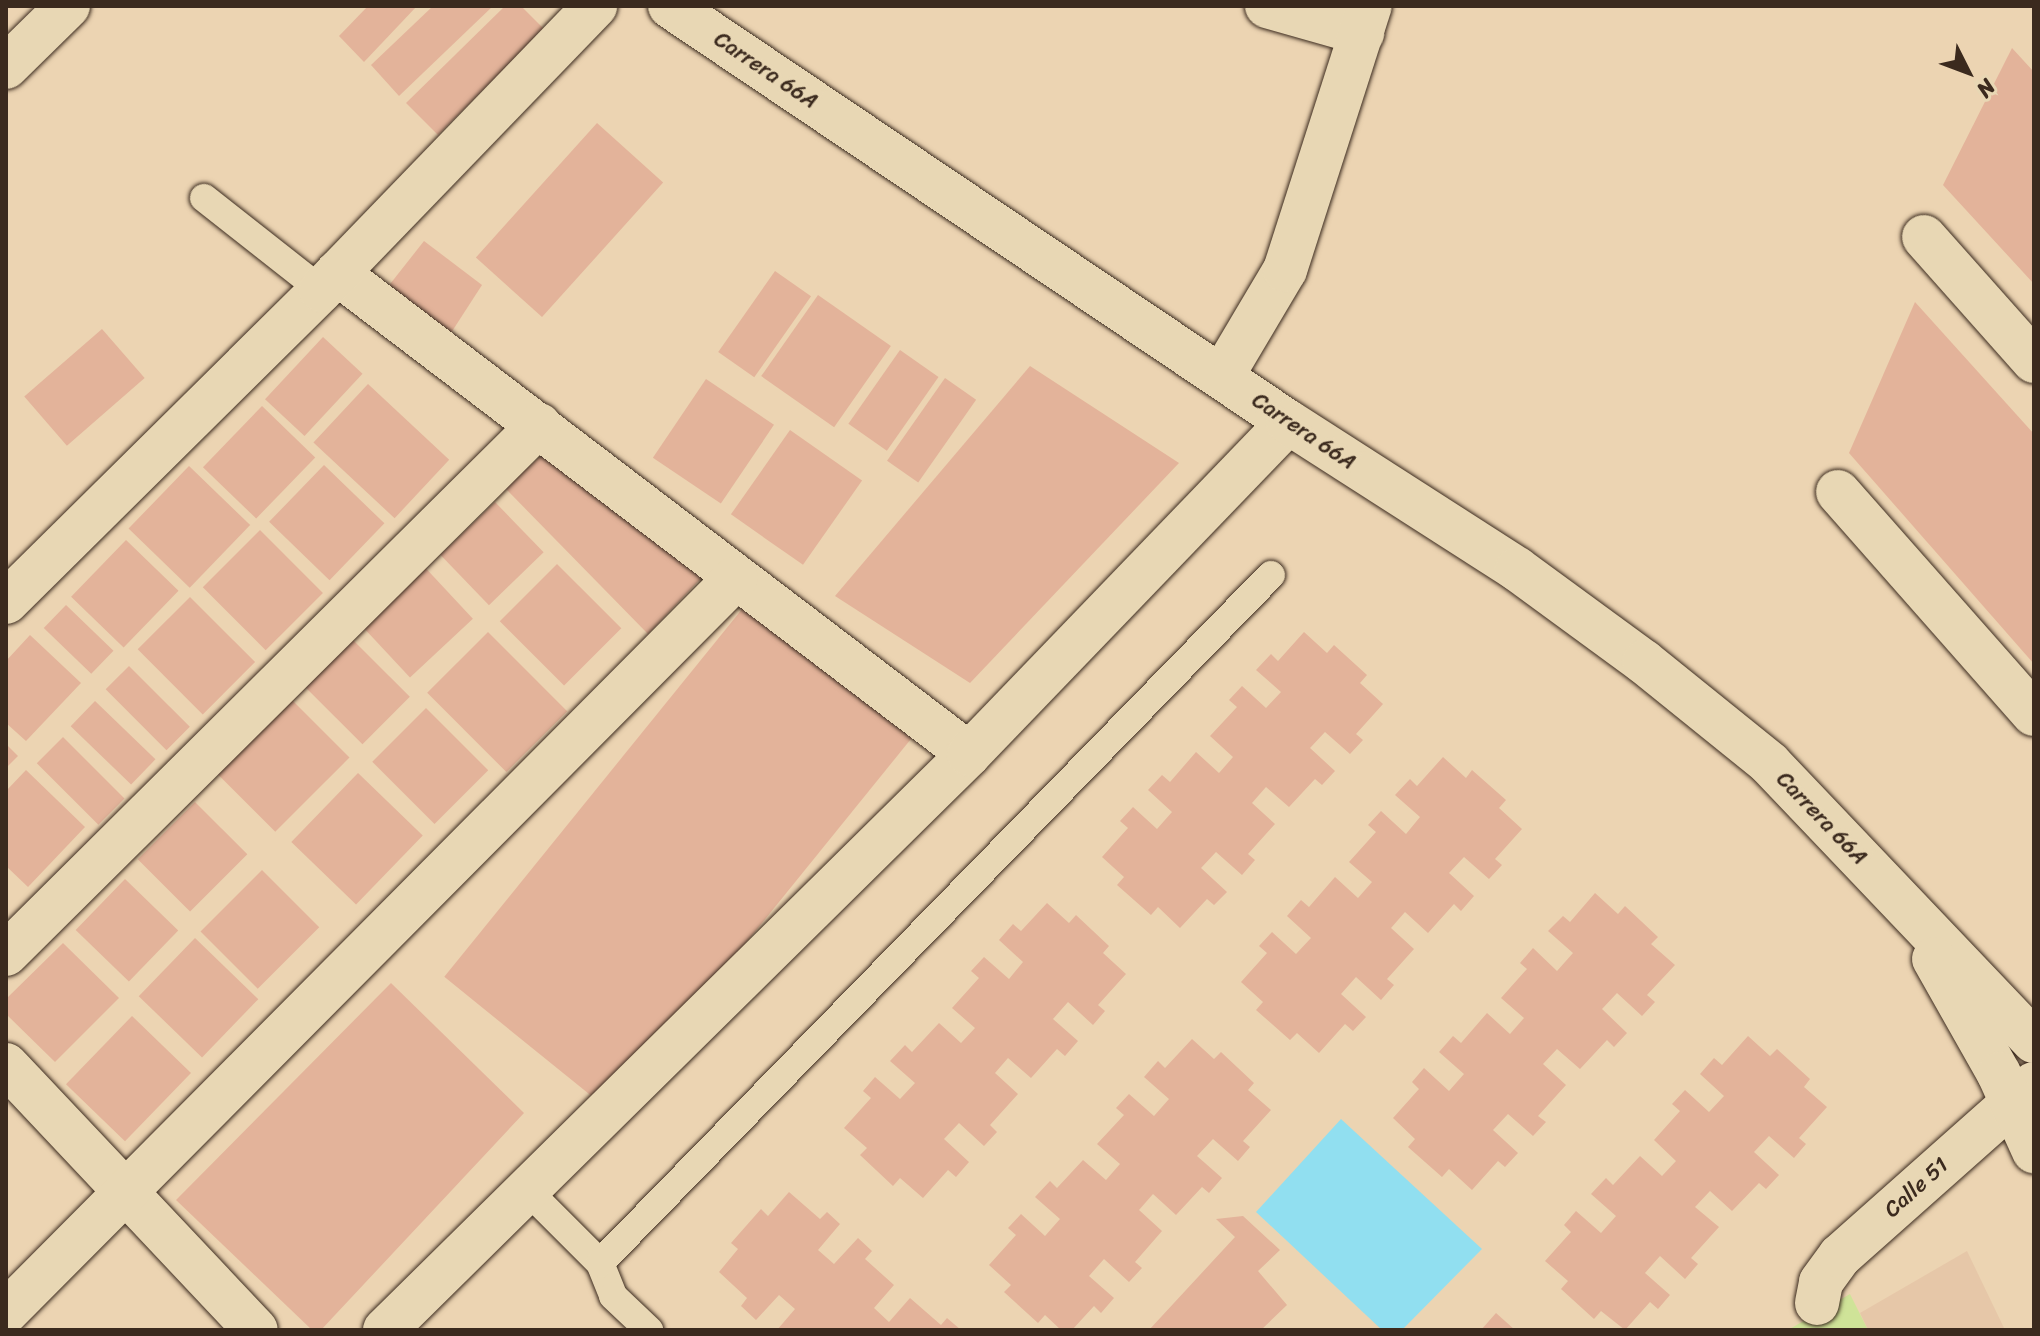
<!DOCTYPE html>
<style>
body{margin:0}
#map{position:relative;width:2040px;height:1336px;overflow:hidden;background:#ecd4b2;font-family:Sriracha,sans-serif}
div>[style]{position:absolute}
.built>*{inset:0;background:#e6c7a8}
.green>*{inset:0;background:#cfe398}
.water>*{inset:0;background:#91dff0}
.building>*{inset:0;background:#e3b39a;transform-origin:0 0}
.roads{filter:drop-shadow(0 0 2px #3b2a1e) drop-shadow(0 0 2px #3b2a1e)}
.lane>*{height:28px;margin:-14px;padding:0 14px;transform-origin:14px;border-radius:14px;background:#e8d7b4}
.street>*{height:44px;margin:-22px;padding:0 22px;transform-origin:22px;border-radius:22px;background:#e8d7b4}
.secondary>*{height:44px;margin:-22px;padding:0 22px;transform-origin:22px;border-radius:22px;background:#e8d7b4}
span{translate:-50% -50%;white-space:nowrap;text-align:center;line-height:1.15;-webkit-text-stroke:7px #e8d7b4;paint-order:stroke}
.street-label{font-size:22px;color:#3b2a1e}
.frame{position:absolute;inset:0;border:8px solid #3b2a1e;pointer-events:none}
.north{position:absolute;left:1928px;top:32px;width:80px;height:80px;-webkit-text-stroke:6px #e8d7b4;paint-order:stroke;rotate:132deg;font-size:22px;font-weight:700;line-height:32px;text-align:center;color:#3b2a1e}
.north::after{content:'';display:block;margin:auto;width:28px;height:36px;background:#3b2a1e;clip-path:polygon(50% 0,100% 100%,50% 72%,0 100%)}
</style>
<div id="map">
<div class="built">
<div style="clip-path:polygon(1967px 1251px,2005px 1330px,1868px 1330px,1860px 1313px)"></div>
</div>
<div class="green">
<div style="clip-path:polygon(1850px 1294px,1868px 1330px,1788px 1330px)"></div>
</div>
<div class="water">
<div style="clip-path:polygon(1341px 1119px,1482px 1249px,1402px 1330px,1382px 1330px,1256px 1212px)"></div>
</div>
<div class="building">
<div style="clip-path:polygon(368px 6px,417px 6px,364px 62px,339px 36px)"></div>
<div style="clip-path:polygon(433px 6px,493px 6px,399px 96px,371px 65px)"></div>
<div style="clip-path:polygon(505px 6px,521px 6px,544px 29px,438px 135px,406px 103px)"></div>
<div style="clip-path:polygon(2012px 48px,2034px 72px,2034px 284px,1943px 185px)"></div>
<div style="left:597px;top:123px;width:89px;height:181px;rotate:42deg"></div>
<div style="clip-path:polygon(424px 241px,482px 285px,449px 336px,383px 293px)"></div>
<div style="left:775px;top:271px;width:44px;height:99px;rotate:35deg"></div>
<div style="left:818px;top:295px;width:89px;height:99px;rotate:35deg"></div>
<div style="clip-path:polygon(1915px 302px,2034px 434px,2034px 664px,1849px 453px)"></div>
<div style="left:102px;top:329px;width:65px;height:103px;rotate:49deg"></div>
<div style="left:323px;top:337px;width:54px;height:85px;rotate:43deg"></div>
<div style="left:900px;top:350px;width:47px;height:90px;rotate:35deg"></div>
<div style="clip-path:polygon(1030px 366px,1179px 463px,970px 683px,835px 596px)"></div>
<div style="left:945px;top:378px;width:38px;height:101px;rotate:35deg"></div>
<div style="left:706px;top:379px;width:82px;height:95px;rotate:34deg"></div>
<div style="left:368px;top:384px;width:111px;height:80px;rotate:43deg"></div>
<div style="left:262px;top:406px;width:74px;height:85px;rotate:44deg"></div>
<div style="left:790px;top:430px;width:88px;height:103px;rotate:35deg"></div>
<div style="clip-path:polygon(550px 448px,705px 574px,648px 634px,505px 488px)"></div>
<div style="left:324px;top:465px;width:84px;height:79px;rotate:44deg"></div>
<div style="left:189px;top:466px;width:85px;height:87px;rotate:44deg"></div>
<div style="left:495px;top:502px;width:70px;height:76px;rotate:46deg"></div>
<div style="left:260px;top:530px;width:89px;height:81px;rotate:45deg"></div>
<div style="left:126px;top:540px;width:73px;height:79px;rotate:44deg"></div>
<div style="left:419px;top:561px;width:79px;height:86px;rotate:47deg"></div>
<div style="left:557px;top:564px;width:91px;height:81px;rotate:45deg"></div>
<div style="left:190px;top:597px;width:92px;height:74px;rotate:45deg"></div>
<div style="left:747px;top:603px;width:213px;height:481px;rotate:39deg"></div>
<div style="left:66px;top:605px;width:66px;height:32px;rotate:44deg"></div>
<div style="left:488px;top:632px;width:112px;height:86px;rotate:45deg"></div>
<div style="clip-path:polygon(1304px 632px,1327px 653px,1334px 645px,1367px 675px,1360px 683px,1383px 704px,1356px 734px,1363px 740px,1350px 754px,1325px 732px,1310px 748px,1335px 771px,1322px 785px,1315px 779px,1289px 807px,1266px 787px,1252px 803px,1275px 824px,1248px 854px,1255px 860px,1242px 875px,1216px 852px,1201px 868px,1227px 892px,1214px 905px,1207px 899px,1180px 928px,1158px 907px,1151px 915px,1117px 885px,1124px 877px,1102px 857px,1128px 828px,1120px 821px,1133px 807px,1157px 829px,1172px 812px,1148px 790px,1162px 775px,1170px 782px,1196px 752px,1219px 773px,1233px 757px,1210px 736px,1237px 707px,1229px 700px,1242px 686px,1266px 708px,1281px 692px,1256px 670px,1271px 654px,1278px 661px)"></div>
<div style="clip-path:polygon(30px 635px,81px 683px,26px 741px,6px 723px,6px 661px)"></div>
<div style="left:349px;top:636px;width:86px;height:67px;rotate:45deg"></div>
<div style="left:129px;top:666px;width:86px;height:33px;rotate:45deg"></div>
<div style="left:288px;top:696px;width:87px;height:105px;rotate:45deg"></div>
<div style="left:95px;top:701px;width:84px;height:35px;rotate:44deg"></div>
<div style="left:426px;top:708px;width:88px;height:76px;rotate:45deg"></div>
<div style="left:63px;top:737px;width:87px;height:37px;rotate:45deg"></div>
<div style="clip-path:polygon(6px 744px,18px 756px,6px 768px)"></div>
<div style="clip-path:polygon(1443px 757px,1466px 778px,1472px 770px,1506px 800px,1499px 808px,1522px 829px,1495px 859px,1502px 865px,1489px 879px,1464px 857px,1449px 873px,1474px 896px,1461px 911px,1454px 904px,1428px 933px,1405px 912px,1391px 928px,1414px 949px,1387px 979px,1394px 985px,1381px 1000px,1356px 977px,1341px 994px,1366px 1017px,1353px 1031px,1345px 1024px,1319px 1053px,1297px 1033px,1290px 1040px,1256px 1010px,1263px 1002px,1241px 982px,1267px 953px,1259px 946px,1272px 932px,1296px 954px,1311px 938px,1287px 916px,1301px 900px,1309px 907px,1335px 877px,1358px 898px,1372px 882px,1349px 862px,1376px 832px,1368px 825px,1381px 811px,1406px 834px,1420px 817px,1395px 795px,1410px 779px,1417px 786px)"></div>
<div style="clip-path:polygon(26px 770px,85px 827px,28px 887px,6px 866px,6px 791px)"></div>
<div style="left:358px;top:773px;width:90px;height:96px;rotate:44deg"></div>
<div style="left:195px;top:802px;width:74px;height:81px;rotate:45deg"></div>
<div style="left:262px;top:870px;width:81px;height:87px;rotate:45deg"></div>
<div style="left:125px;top:879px;width:74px;height:71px;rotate:44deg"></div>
<div style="clip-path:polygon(1595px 893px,1618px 914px,1625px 906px,1658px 937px,1651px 944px,1675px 965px,1647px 995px,1655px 1002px,1642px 1016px,1617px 993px,1602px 1009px,1627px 1033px,1614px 1047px,1607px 1040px,1580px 1069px,1557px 1049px,1543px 1064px,1566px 1085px,1538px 1116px,1546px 1122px,1533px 1136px,1508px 1114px,1493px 1130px,1518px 1153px,1505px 1167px,1498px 1161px,1472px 1190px,1449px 1169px,1442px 1177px,1408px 1147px,1415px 1139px,1393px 1118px,1419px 1089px,1412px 1082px,1424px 1068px,1449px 1091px,1464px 1074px,1439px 1052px,1453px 1036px,1461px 1043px,1487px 1013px,1510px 1034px,1524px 1018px,1501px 998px,1527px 969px,1520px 963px,1533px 948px,1557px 971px,1573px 953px,1548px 931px,1563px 916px,1570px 922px)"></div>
<div style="clip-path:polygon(1047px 903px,1069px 923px,1076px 915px,1109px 946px,1103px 953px,1126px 974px,1098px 1005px,1105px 1011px,1093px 1025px,1068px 1002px,1053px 1019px,1078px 1041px,1065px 1056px,1057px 1049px,1031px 1078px,1008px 1058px,995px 1073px,1018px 1094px,990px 1125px,997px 1132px,984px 1146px,959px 1123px,944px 1139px,969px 1162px,956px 1177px,948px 1170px,923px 1198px,900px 1178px,893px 1186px,860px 1155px,867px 1148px,844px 1128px,871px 1098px,863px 1091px,875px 1077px,900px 1099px,915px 1083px,890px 1061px,905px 1045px,912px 1052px,939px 1023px,961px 1043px,975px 1028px,952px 1008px,979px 978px,971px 971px,984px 957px,1009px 979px,1023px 962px,999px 940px,1013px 924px,1021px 931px)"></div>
<div style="left:195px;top:938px;width:88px;height:81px;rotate:44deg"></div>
<div style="clip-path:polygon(63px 943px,119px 998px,55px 1062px,6px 1014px,6px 999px)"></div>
<div style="clip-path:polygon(391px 983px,524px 1113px,321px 1330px,312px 1330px,176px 1200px)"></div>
<div style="left:132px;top:1016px;width:82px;height:95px;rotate:44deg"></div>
<div style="clip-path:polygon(1748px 1036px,1770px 1056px,1777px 1049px,1810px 1079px,1804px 1087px,1827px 1107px,1799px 1138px,1806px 1144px,1794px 1158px,1769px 1136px,1754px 1152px,1779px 1175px,1766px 1189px,1759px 1183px,1732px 1211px,1710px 1191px,1695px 1207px,1719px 1227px,1691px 1258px,1698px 1264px,1685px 1279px,1660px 1256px,1645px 1273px,1670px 1295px,1658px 1309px,1650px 1302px,1625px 1330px,1601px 1311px,1594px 1319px,1561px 1289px,1568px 1281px,1545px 1261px,1571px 1232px,1564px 1225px,1576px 1211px,1601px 1233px,1616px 1216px,1591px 1194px,1606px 1178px,1613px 1185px,1640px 1156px,1662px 1176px,1676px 1161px,1654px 1140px,1680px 1111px,1672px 1104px,1685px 1090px,1709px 1112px,1724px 1096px,1700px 1074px,1714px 1058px,1722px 1065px)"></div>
<div style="clip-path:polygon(1192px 1039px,1214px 1059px,1221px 1052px,1254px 1083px,1248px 1090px,1271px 1110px,1243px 1141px,1250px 1147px,1238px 1161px,1213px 1139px,1197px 1156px,1222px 1178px,1209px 1193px,1202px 1187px,1176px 1215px,1153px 1194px,1139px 1210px,1162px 1231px,1135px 1262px,1142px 1268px,1129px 1282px,1104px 1259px,1089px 1276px,1114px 1298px,1101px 1313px,1094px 1306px,1072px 1330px,1061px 1330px,1045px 1315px,1038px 1323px,1004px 1292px,1011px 1285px,989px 1265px,1016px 1235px,1008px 1228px,1021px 1214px,1045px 1236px,1060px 1219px,1035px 1197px,1050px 1181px,1057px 1188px,1083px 1160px,1106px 1180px,1120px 1164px,1097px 1144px,1124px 1115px,1116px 1108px,1129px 1094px,1154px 1116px,1169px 1099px,1144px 1077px,1158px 1061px,1165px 1068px)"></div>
<div style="clip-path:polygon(789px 1192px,820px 1219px,827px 1212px,840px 1224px,818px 1250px,834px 1264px,858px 1238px,872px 1251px,865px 1259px,894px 1285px,874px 1308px,889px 1322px,910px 1298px,941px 1325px,947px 1318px,961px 1330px,777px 1330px,795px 1309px,779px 1295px,756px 1320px,741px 1306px,747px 1298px,719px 1272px,738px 1249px,731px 1243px,761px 1209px,768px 1216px)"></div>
<div style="clip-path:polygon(1243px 1216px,1280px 1250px,1258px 1271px,1287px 1305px,1261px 1330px,1149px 1330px,1235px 1237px,1216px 1219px)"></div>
<div style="clip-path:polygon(1496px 1313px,1515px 1330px,1481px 1330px)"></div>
</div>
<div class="roads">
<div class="lane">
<div style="left:204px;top:198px;width:149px;rotate:38.2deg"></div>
<div style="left:526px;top:1189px;width:105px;rotate:45deg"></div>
<div style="left:600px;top:1263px;width:35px;rotate:68deg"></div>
<div style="left:613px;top:1296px;width:50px;rotate:43.4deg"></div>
<div style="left:600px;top:1263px;width:961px;rotate:-45.72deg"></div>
</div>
<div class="street">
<div style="left:1267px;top:6px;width:99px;rotate:15.9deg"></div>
<div style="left:6px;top:67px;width:87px;rotate:-44.5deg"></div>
<div style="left:1924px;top:237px;width:166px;rotate:48.4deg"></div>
<div style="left:337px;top:273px;width:794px;rotate:37.27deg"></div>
<div style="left:1222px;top:376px;width:123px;rotate:-59.3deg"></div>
<div style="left:1285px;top:270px;width:277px;rotate:-72.2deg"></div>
<div style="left:1838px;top:492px;width:296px;rotate:48.6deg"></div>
<div style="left:6px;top:602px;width:443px;rotate:-44.7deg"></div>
<div style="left:321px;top:290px;width:395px;rotate:-46deg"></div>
<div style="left:6px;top:954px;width:751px;rotate:-44.78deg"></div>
<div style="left:6px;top:1065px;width:364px;rotate:46.7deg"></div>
<div style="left:1817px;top:1303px;width:21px;rotate:-79deg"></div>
<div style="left:1821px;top:1282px;width:32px;rotate:-54deg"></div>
<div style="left:1840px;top:1256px;width:259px;rotate:-41.6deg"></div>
<div style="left:6px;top:1312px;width:1035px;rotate:-45.16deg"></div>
<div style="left:385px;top:1330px;width:820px;rotate:-44.6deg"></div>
<div style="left:969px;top:754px;width:460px;rotate:-46.1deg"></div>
</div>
<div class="secondary">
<div style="left:670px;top:6px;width:745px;rotate:33.95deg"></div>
<div style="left:1288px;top:422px;width:272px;rotate:32.7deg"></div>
<div style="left:1517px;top:569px;width:157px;rotate:36.2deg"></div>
<div style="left:1644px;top:662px;width:161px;rotate:38.9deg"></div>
<div style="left:1769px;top:763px;width:384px;rotate:46.4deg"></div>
<div style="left:1934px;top:959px;width:132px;rotate:60.5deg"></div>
<div style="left:1999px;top:1074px;width:85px;rotate:65.6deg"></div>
</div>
</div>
<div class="street-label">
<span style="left:766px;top:70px;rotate:34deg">Carrera 66A</span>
<span style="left:1304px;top:431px;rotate:34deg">Carrera 66A</span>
<span style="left:1822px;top:818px;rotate:46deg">Carrera 66A</span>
<span style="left:1916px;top:1187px;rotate:-42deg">Calle 51</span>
</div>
<div class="frame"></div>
<div class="north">N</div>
</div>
